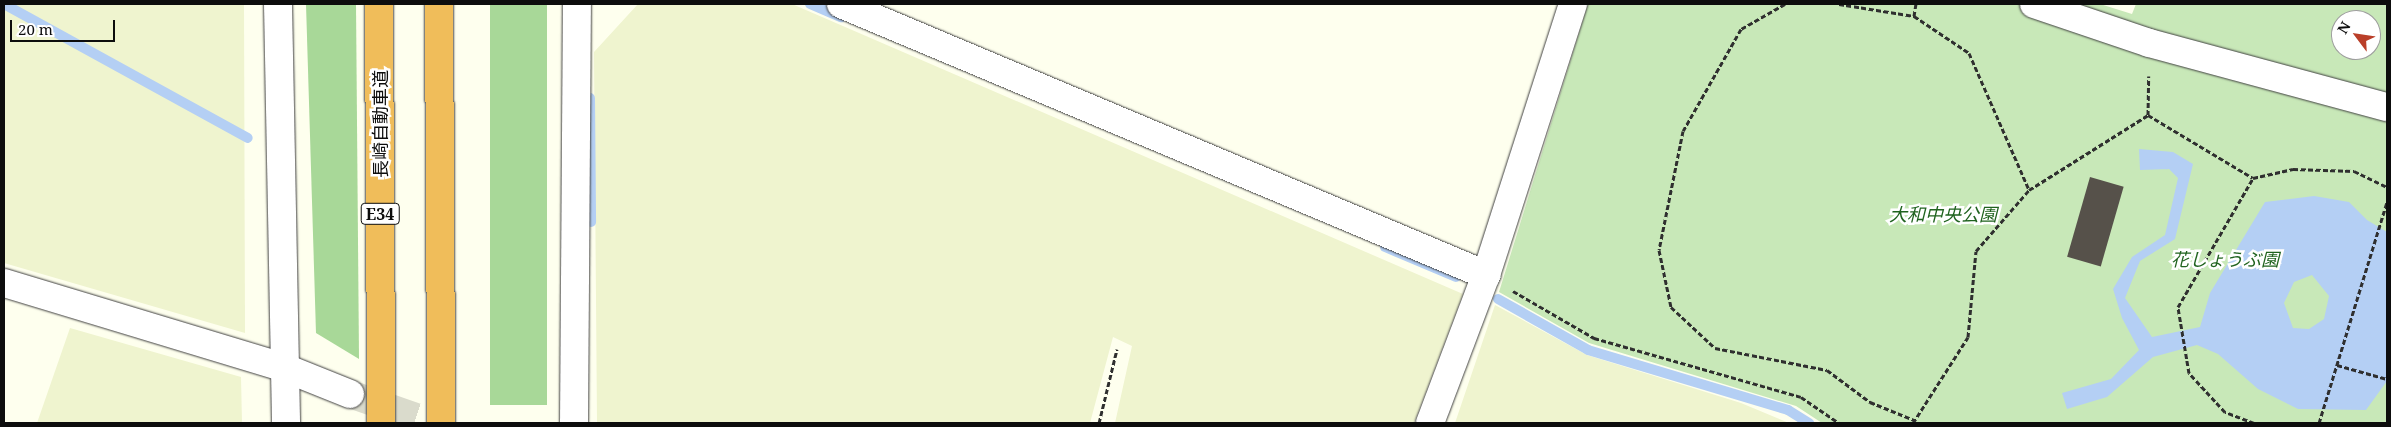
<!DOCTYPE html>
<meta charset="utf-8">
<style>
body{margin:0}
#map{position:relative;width:2391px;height:427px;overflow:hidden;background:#feffee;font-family:"Noto Serif","Noto Sans JP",serif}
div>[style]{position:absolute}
.farmland>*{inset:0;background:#eff4cf}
.green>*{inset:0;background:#c8e8b8}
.forest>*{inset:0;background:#a8d898;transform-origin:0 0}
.water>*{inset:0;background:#b4cff4}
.stream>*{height:10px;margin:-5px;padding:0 5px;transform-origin:5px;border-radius:5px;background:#b4cff4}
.building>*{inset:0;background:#56514a;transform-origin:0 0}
.minor-tunnel>*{height:28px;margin-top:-14px;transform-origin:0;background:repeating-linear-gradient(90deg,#dadbcc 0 28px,transparent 0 42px)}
.path>*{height:3px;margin-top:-1.5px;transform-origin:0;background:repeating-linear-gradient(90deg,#2f2f2f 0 5px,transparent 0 7.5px)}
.roads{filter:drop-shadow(0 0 1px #404040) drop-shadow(0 0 1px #404040)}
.minor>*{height:28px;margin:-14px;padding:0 14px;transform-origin:14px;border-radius:14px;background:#fff}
.tertiary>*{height:28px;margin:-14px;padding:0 14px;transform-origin:14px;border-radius:14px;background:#fff}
.motorway>*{height:28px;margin:-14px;padding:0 14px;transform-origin:14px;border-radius:14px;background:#f0bd5a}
span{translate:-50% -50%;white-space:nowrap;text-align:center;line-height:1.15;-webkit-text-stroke:5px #fff;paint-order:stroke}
.shield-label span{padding:1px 4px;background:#fff;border:1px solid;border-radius:4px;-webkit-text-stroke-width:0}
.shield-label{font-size:16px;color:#0d0d0d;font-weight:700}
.street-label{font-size:18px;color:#0d0d0d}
.park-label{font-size:18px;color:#20631f;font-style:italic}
.frame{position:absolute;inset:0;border:5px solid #0d0d0d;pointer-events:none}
.north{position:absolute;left:2331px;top:10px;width:50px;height:50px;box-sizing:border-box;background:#fff;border:1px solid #9e9e9e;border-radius:50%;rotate:301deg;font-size:14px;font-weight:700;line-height:20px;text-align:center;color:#0d0d0d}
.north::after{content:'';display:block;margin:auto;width:18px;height:22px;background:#ba3f29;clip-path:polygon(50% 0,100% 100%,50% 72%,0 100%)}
.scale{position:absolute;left:10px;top:20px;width:105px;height:22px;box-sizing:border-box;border:2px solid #0d0d0d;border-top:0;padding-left:6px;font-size:15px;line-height:18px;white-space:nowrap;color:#0d0d0d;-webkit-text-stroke:4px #fff;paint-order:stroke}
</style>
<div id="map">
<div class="farmland">
<div style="clip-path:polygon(4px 4px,244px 4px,245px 333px,4px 263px)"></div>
<div style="clip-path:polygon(638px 4px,792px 4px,1463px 294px,1414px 423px,1115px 423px,1132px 346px,1113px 337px,1090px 423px,597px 423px,594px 52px)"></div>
<div style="clip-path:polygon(1495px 305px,1587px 355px,1741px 403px,1789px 423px,1455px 423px)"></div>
<div style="clip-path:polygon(70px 328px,241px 377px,242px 423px,37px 423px)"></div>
</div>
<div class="green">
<div style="clip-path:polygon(evenodd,1588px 4px,2100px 4px,2132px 14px,2136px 4px,2387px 4px,2387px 423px,1822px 423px,1796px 406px,1589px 343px,1499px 292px,1588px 4px,2341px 20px,2371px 20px,2371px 50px,2341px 50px,2341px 20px)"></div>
</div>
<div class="forest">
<div style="clip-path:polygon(306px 4px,356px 4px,359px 359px,316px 333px)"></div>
<div style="left:490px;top:4px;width:57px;height:401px"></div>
</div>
<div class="water">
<div style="clip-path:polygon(evenodd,2139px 149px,2173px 152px,2193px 164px,2175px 239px,2140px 261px,2125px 298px,2152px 337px,2200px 327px,2210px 293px,2265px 202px,2314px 196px,2349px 202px,2367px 220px,2387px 232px,2387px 381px,2366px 410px,2298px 409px,2258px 389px,2218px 354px,2197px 345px,2153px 357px,2107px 397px,2067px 409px,2062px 393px,2111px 379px,2139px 350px,2122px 318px,2113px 289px,2132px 257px,2165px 235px,2178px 178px,2169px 169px,2140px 170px,2139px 149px,2312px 275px,2329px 296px,2324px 319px,2309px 329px,2293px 328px,2284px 303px,2294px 282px,2312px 275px)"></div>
</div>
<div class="stream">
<div style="left:4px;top:4px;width:278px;rotate:28.8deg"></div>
<div style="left:810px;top:4px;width:34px;rotate:23deg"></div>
<div style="left:590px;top:98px;width:124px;rotate:89.5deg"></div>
<div style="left:1385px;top:247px;width:77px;rotate:22.9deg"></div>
<div style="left:1498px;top:299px;width:103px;rotate:29.5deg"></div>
<div style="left:1588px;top:350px;width:209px;rotate:16.7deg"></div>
<div style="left:1788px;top:410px;width:25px;rotate:32deg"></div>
</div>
<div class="building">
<div style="left:2090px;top:177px;width:35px;height:83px;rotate:16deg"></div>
</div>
<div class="minor-tunnel">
<div style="left:350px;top:394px;width:88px;rotate:19.3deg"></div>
</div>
<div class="path">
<div style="left:1785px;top:4px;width:51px;rotate:150.4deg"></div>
<div style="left:1741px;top:29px;width:117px;rotate:119.6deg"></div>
<div style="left:1683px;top:131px;width:121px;rotate:101.4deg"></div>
<div style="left:1659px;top:250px;width:58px;rotate:78.1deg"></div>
<div style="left:1671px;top:307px;width:60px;rotate:43deg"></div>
<div style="left:1715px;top:348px;width:114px;rotate:11.1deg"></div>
<div style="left:1827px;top:370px;width:54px;rotate:36.7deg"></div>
<div style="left:1870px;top:402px;width:48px;rotate:22.2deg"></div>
<div style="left:1839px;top:4px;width:76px;rotate:9.1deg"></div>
<div style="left:1914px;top:16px;width:66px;rotate:33.9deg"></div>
<div style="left:1969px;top:53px;width:150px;rotate:66.3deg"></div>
<div style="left:1914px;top:16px;width:12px;rotate:-81deg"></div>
<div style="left:2148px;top:115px;width:39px;rotate:-89deg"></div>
<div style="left:1513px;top:291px;width:94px;rotate:30.1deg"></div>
<div style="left:1594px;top:338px;width:215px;rotate:15.9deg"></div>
<div style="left:1801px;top:397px;width:46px;rotate:34.4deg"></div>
<div style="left:2337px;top:365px;width:52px;rotate:15.6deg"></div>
<div style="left:1099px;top:423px;width:76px;rotate:-76.3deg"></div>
<div style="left:1913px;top:423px;width:102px;rotate:-57.4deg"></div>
<div style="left:1968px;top:337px;width:86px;rotate:-84.7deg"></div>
<div style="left:1976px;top:251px;width:81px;rotate:-49deg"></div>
<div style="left:2029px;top:190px;width:141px;rotate:-32.2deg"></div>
<div style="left:2148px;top:115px;width:122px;rotate:31deg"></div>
<div style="left:2254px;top:423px;width:31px;rotate:-159deg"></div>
<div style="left:2225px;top:412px;width:53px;rotate:-132.7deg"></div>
<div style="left:2189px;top:373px;width:67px;rotate:-99.5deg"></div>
<div style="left:2178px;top:307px;width:149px;rotate:-59.8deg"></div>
<div style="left:2253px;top:178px;width:41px;rotate:-12.7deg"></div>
<div style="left:2293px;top:169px;width:61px;rotate:1.9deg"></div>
<div style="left:2354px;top:171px;width:37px;rotate:26deg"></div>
<div style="left:2319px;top:423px;width:231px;rotate:-72.9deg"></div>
</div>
<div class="roads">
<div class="minor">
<div style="left:841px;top:4px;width:700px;rotate:22.79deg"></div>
<div style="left:2034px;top:4px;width:121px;rotate:18.7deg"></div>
<div style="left:2149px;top:43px;width:246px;rotate:15.1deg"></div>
<div style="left:4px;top:283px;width:294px;rotate:16.8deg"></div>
<div style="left:285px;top:368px;width:70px;rotate:21.8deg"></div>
<div style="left:574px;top:423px;width:419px;rotate:-89.6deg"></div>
<div style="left:1430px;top:423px;width:158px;rotate:-69.3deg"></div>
<div style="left:1486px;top:275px;width:285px;rotate:-72.2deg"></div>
</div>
<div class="tertiary">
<div style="left:278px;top:4px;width:419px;rotate:88.9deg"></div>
</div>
<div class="motorway">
<div style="left:379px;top:4px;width:419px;rotate:89.7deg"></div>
<div style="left:439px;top:4px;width:419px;rotate:89.7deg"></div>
</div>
</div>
<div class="shield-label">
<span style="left:380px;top:214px">E34</span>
</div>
<div class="street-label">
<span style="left:380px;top:124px;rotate:-90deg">長崎自動車道</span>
</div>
<div class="park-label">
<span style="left:1943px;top:214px">大和中央公園</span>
<span style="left:2225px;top:259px">花しょうぶ園</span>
</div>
<div class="frame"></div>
<div class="north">N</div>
<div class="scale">20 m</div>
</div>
